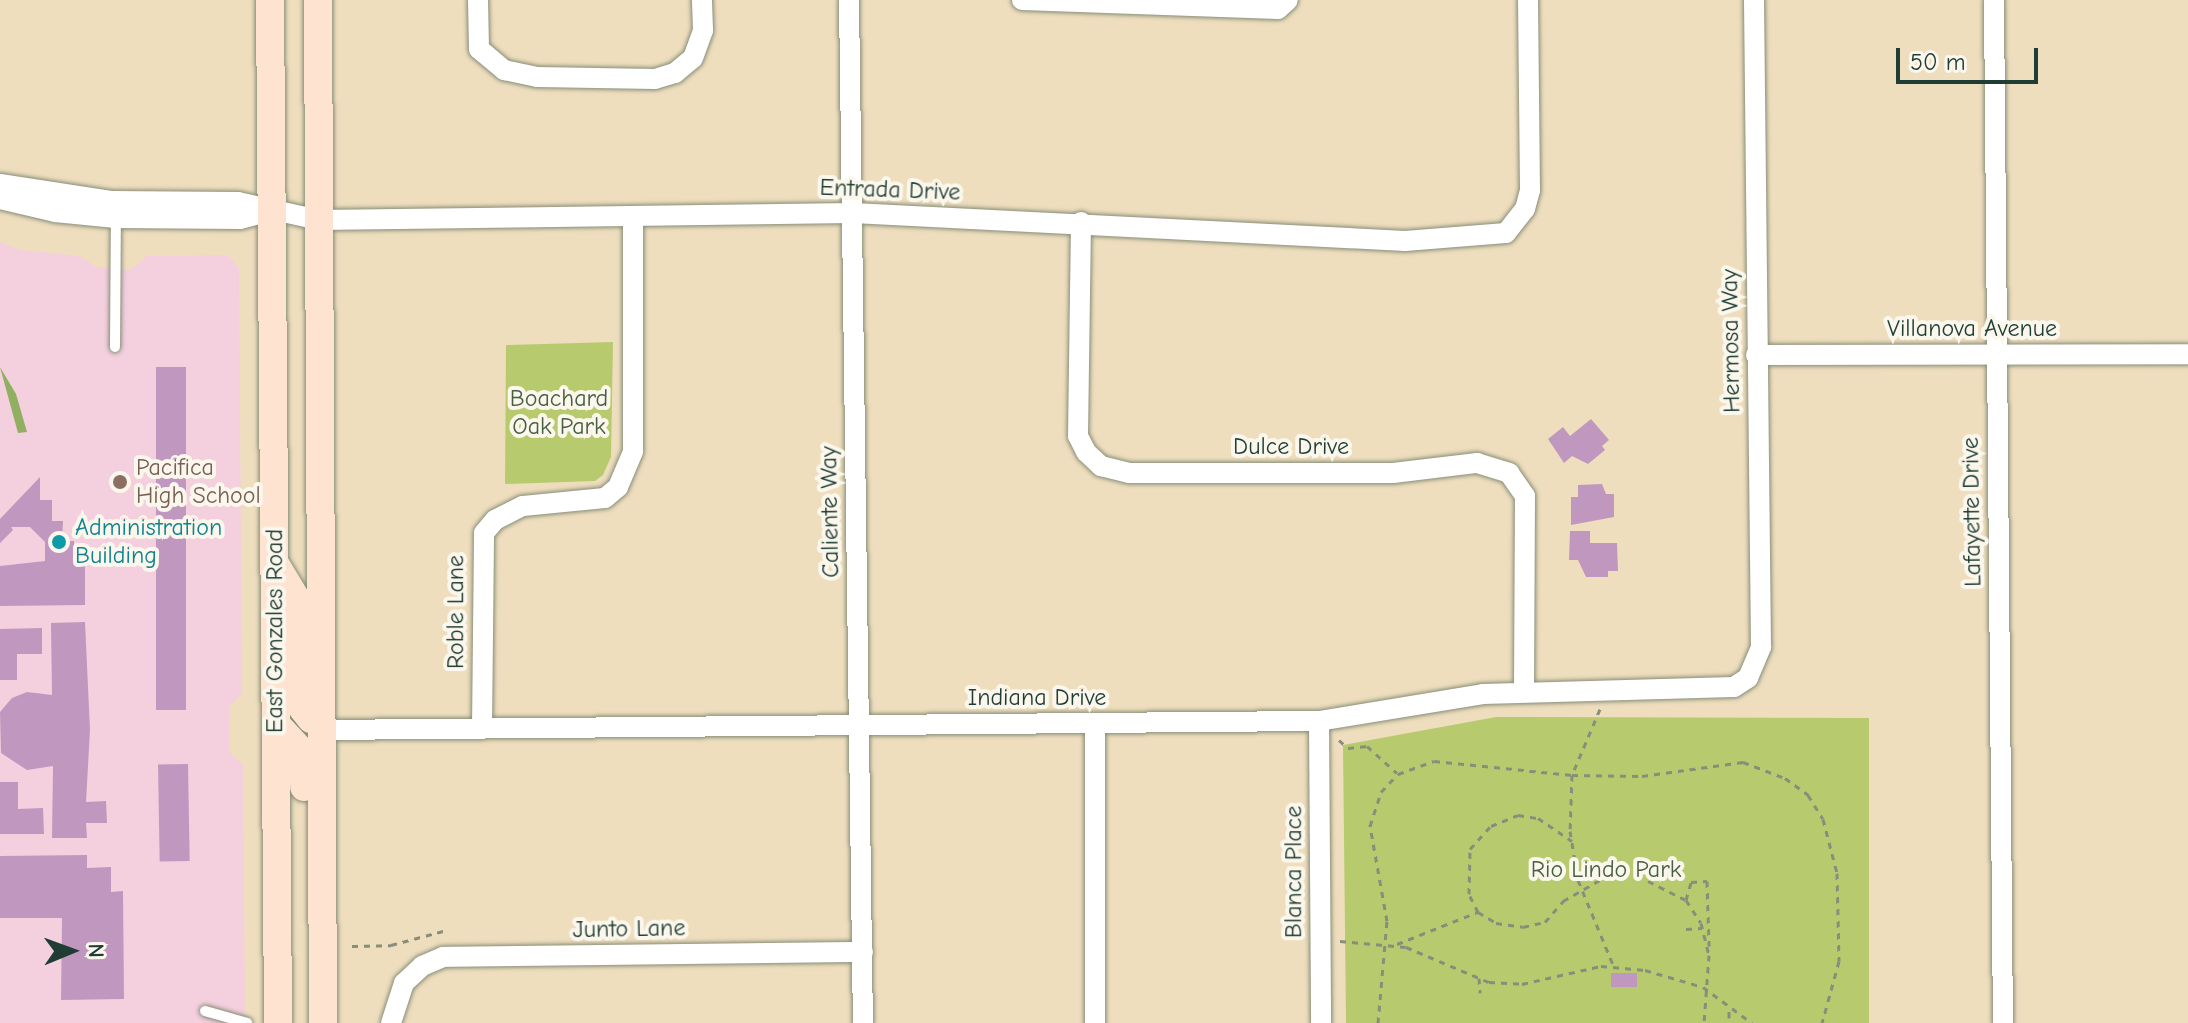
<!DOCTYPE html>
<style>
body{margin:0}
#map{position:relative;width:2188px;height:1023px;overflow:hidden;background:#efdebe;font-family:"Comic Neue",sans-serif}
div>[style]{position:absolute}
.built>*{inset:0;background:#f4cfde}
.green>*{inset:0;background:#b7cb6e}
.forest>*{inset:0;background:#91af61}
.building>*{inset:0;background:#c098bf;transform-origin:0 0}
.path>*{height:3px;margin-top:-1.5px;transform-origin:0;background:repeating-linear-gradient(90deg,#878e79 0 6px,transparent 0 12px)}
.roads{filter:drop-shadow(0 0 2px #878e79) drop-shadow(0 0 2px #878e79)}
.lane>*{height:10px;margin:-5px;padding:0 5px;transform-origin:5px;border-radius:5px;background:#fff}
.street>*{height:20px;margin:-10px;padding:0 10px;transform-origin:10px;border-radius:10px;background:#fff}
.secondary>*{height:28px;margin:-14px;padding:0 14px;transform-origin:14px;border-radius:14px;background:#fee3d1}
.dots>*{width:22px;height:22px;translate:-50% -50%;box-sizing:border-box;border:4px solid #fbf7ec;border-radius:50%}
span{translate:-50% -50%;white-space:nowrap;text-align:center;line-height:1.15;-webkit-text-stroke:8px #fbf7ec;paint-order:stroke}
.street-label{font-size:24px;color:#1f3d34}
.park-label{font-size:24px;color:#456042}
.education-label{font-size:24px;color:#785e54}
.left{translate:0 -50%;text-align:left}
.culture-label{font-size:24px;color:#0d838f}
.north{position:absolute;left:32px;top:911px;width:80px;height:80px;-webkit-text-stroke:6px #fbf7ec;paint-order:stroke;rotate:89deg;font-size:22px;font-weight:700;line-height:32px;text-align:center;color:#1f3d34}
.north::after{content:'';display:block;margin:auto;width:28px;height:36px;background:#1f3d34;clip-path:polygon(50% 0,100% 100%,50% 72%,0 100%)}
.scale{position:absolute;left:1896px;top:48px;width:142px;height:36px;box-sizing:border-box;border:4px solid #1f3d34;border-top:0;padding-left:10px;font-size:24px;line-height:28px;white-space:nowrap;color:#1f3d34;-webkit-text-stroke:6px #fbf7ec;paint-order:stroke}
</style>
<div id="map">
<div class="built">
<div style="clip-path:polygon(0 242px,21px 250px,80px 256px,96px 267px,130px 270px,147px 256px,228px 255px,239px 268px,242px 694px,230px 705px,230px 753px,243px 764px,245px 1023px,0 1023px)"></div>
</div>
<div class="green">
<div style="clip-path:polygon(613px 342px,611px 457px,603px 475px,595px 481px,505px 484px,506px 345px)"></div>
<div style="clip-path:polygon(1496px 717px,1869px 718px,1869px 1023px,1346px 1023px,1343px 745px)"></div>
</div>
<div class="forest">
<div style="clip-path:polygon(0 367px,16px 394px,27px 432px,18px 433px)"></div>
</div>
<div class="building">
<div style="left:156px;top:367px;width:30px;height:343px"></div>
<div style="clip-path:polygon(1591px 419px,1609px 440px,1602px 446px,1605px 450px,1588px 464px,1572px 456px,1564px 463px,1548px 439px,1563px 427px,1570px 436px)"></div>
<div style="clip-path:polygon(40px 477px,40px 500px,52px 500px,52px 521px,63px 521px,62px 541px,74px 541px,74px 562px,85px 562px,85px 605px,0 606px,0 566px,45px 561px,45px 542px,30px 527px,11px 527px,13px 530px,0 543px,0 519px)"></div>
<div style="clip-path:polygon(1602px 484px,1606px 494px,1614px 494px,1614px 517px,1571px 525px,1571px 497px,1578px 497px,1578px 485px)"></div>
<div style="clip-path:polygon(1570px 531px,1590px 531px,1590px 543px,1617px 543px,1618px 571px,1608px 571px,1608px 577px,1586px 577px,1578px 560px,1569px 560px)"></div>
<div style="clip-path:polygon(85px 622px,90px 730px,86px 802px,106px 801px,107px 823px,86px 823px,87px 838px,52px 838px,53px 766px,27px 770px,1px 753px,0 712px,12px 698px,27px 692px,52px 695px,51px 623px)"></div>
<div style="clip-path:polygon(42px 628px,42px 654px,17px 654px,17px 680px,0 680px,0 629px)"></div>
<div style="left:188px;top:764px;width:97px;height:30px;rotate:89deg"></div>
<div style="clip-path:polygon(0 782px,18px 782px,18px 809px,43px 808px,44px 834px,0 834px)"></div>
<div style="clip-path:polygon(87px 855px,87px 868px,111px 867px,111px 892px,123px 891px,124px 999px,61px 1000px,62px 918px,0 918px,0 856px)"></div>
<div style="left:1637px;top:973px;width:14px;height:26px;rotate:90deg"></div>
</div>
<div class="path">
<div style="left:1600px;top:709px;width:72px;rotate:113deg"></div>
<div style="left:1572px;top:775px;width:56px;rotate:92deg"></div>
<div style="left:1570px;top:831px;width:50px;rotate:80.7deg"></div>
<div style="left:1578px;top:880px;width:94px;rotate:67.5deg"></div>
<div style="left:1339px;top:740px;width:12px;rotate:42deg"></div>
<div style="left:1348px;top:748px;width:19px;rotate:-6deg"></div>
<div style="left:1367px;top:746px;width:40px;rotate:42deg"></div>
<div style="left:1648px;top:881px;width:42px;rotate:26.6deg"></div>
<div style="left:1686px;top:900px;width:27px;rotate:57deg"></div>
<div style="left:1701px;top:923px;width:33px;rotate:76deg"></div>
<div style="left:1709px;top:955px;width:68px;rotate:94.2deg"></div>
<div style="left:1686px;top:900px;width:19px;rotate:-74deg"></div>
<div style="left:1691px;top:882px;width:16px;rotate:-4deg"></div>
<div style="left:1707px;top:881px;width:65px;rotate:88.2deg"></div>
<div style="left:1478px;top:912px;width:20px;rotate:-117deg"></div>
<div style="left:1469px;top:894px;width:45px;rotate:-88.7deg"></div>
<div style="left:1470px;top:849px;width:31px;rotate:-48deg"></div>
<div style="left:1491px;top:826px;width:29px;rotate:-22deg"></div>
<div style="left:1518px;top:815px;width:20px;rotate:9deg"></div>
<div style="left:1538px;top:818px;width:41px;rotate:34.1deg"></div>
<div style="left:1686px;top:929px;width:16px;rotate:-4deg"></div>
<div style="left:1340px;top:941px;width:66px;rotate:5.2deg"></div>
<div style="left:1406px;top:947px;width:90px;rotate:22.9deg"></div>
<div style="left:1489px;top:982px;width:33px;rotate:3deg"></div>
<div style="left:1522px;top:984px;width:81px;rotate:-12.8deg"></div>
<div style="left:1601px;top:966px;width:44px;rotate:5.2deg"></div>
<div style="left:1645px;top:970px;width:60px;rotate:16.3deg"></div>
<div style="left:1703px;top:987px;width:61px;rotate:36.3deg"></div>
<div style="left:1397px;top:944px;width:87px;rotate:-21.6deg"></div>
<div style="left:1478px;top:912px;width:21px;rotate:31deg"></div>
<div style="left:1496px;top:923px;width:27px;rotate:8deg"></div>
<div style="left:1523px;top:927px;width:23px;rotate:-13deg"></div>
<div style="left:1545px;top:922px;width:28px;rotate:-49deg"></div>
<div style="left:1563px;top:901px;width:43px;rotate:-29.6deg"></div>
<div style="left:352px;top:946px;width:39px;rotate:-1deg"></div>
<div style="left:391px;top:945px;width:54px;rotate:-15.1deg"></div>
<div style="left:1479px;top:978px;width:15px;rotate:86deg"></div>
<div style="left:1729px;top:1018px;width:12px;rotate:-90deg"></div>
<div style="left:1378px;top:1023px;width:102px;rotate:-85deg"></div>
<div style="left:1387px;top:921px;width:97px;rotate:-100.1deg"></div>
<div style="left:1370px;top:826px;width:36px;rotate:-72deg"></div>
<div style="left:1381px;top:792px;width:25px;rotate:-47deg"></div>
<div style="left:1398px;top:774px;width:38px;rotate:-20deg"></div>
<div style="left:1434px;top:761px;width:139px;rotate:5.8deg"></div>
<div style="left:1572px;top:775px;width:70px;rotate:0.8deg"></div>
<div style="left:1642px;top:776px;width:102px;rotate:-7.9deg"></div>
<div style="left:1743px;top:762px;width:45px;rotate:20.9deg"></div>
<div style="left:1785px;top:778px;width:29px;rotate:36deg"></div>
<div style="left:1808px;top:795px;width:28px;rotate:58deg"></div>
<div style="left:1823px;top:819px;width:56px;rotate:75.5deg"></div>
<div style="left:1837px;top:873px;width:88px;rotate:88.7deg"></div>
<div style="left:1839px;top:961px;width:64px;rotate:105.3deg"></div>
</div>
<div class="roads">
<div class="lane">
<div style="left:115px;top:347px;width:129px;rotate:-89.6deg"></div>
<div style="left:205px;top:1011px;width:44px;rotate:15.9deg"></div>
</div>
<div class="street">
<div style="left:478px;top:0;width:49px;rotate:88.8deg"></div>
<div style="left:479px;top:49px;width:33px;rotate:40deg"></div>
<div style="left:504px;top:70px;width:34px;rotate:12deg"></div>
<div style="left:537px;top:77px;width:118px;rotate:1deg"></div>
<div style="left:655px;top:79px;width:21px;rotate:-17deg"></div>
<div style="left:675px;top:73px;width:23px;rotate:-40deg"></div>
<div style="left:693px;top:58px;width:30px;rotate:-70deg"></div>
<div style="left:703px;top:30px;width:30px;rotate:-92deg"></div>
<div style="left:849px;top:0;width:1023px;rotate:89.22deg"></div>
<div style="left:1022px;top:0;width:256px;rotate:2deg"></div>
<div style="left:1278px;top:9px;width:13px;rotate:-42deg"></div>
<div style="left:1994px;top:0;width:1023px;rotate:89.5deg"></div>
<div style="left:0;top:184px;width:112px;rotate:8.7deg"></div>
<div style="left:111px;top:201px;width:127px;rotate:0.5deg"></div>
<div style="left:238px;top:202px;width:83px;rotate:12.5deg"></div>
<div style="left:319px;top:220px;width:534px;rotate:-0.75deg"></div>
<div style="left:853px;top:213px;width:553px;rotate:2.9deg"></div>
<div style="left:1405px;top:241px;width:101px;rotate:-4.5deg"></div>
<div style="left:1506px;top:233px;width:31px;rotate:-52deg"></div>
<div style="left:1525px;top:209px;width:20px;rotate:-75deg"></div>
<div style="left:1530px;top:190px;width:190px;rotate:-90.6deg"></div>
<div style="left:0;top:199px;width:57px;rotate:13.3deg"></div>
<div style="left:55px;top:212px;width:61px;rotate:5.6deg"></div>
<div style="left:116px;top:218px;width:124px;rotate:0.5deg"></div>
<div style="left:240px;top:219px;width:30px;rotate:-15deg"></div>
<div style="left:1081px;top:222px;width:214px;rotate:90.8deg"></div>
<div style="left:1078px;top:436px;width:18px;rotate:63deg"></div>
<div style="left:1086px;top:452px;width:21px;rotate:43deg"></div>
<div style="left:1101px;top:466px;width:29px;rotate:14deg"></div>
<div style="left:1129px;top:473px;width:264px"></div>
<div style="left:1393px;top:473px;width:85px;rotate:-6.8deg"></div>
<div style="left:1477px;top:463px;width:34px;rotate:17deg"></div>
<div style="left:1509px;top:473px;width:28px;rotate:55deg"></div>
<div style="left:1525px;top:496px;width:195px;rotate:90.3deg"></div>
<div style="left:1756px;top:355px;width:432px;rotate:-0.1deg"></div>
<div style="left:1319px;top:721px;width:302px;rotate:89.6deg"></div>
<div style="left:1095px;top:724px;width:299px;rotate:90deg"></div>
<div style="left:482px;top:729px;width:196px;rotate:-89.4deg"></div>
<div style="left:484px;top:533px;width:17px;rotate:-50deg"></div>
<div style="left:495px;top:520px;width:31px;rotate:-27deg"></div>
<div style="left:523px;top:506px;width:82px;rotate:-5.6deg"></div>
<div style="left:605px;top:498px;width:17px;rotate:-40deg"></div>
<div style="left:618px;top:487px;width:39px;rotate:-67deg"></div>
<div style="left:633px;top:451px;width:233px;rotate:-90deg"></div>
<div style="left:321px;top:730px;width:998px;rotate:-0.52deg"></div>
<div style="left:1319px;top:721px;width:166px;rotate:-9.3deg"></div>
<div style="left:1483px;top:694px;width:251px;rotate:-1.6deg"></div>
<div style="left:1734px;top:687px;width:17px;rotate:-33deg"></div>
<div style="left:1748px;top:678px;width:34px;rotate:-67deg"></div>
<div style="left:1761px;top:647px;width:647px;rotate:-90.62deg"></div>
<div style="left:391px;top:1023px;width:42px;rotate:-72deg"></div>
<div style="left:404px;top:983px;width:25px;rotate:-43deg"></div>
<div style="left:422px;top:966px;width:23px;rotate:-23deg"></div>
<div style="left:443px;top:957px;width:420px;rotate:-0.7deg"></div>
</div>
<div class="secondary">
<div style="left:270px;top:0;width:1023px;rotate:89.55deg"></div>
<div style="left:318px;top:0;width:1023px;rotate:89.72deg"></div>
<div style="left:274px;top:562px;width:44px;rotate:58.8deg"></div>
<div style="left:297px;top:600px;width:109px;rotate:86.8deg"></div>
<div style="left:303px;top:709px;width:13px;rotate:51deg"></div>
<div style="left:276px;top:724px;width:40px;rotate:47deg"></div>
<div style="left:303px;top:753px;width:34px;rotate:88deg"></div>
</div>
</div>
<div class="dots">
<div style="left:120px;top:482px;background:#8d6e63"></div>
<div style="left:59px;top:542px;background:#0f9aa8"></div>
</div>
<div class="street-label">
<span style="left:890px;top:190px;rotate:2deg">Entrada Drive</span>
<span style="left:1972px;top:329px">Villanova Avenue</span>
<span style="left:1731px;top:341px;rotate:-91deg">Hermosa Way</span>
<span style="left:1291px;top:447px">Dulce Drive</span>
<span style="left:830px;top:512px;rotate:-91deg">Caliente Way</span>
<span style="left:1972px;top:512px;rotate:-91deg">Lafayette Drive</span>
<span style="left:456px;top:612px;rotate:-90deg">Roble Lane</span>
<span style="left:275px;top:631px;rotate:-90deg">East Gonzales Road</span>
<span style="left:1037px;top:698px">Indiana Drive</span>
<span style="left:1294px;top:872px;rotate:-90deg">Blanca Place</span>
<span style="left:629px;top:929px;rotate:-1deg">Junto Lane</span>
</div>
<div class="park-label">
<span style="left:559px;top:413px">Boachard<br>Oak Park</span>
<span style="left:1606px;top:870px">Rio Lindo Park</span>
</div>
<div class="education-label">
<span class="left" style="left:136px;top:482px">Pacifica<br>High School</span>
</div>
<div class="culture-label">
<span class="left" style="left:75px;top:542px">Administration<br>Building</span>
</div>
<div class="north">N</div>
<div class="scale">50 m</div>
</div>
